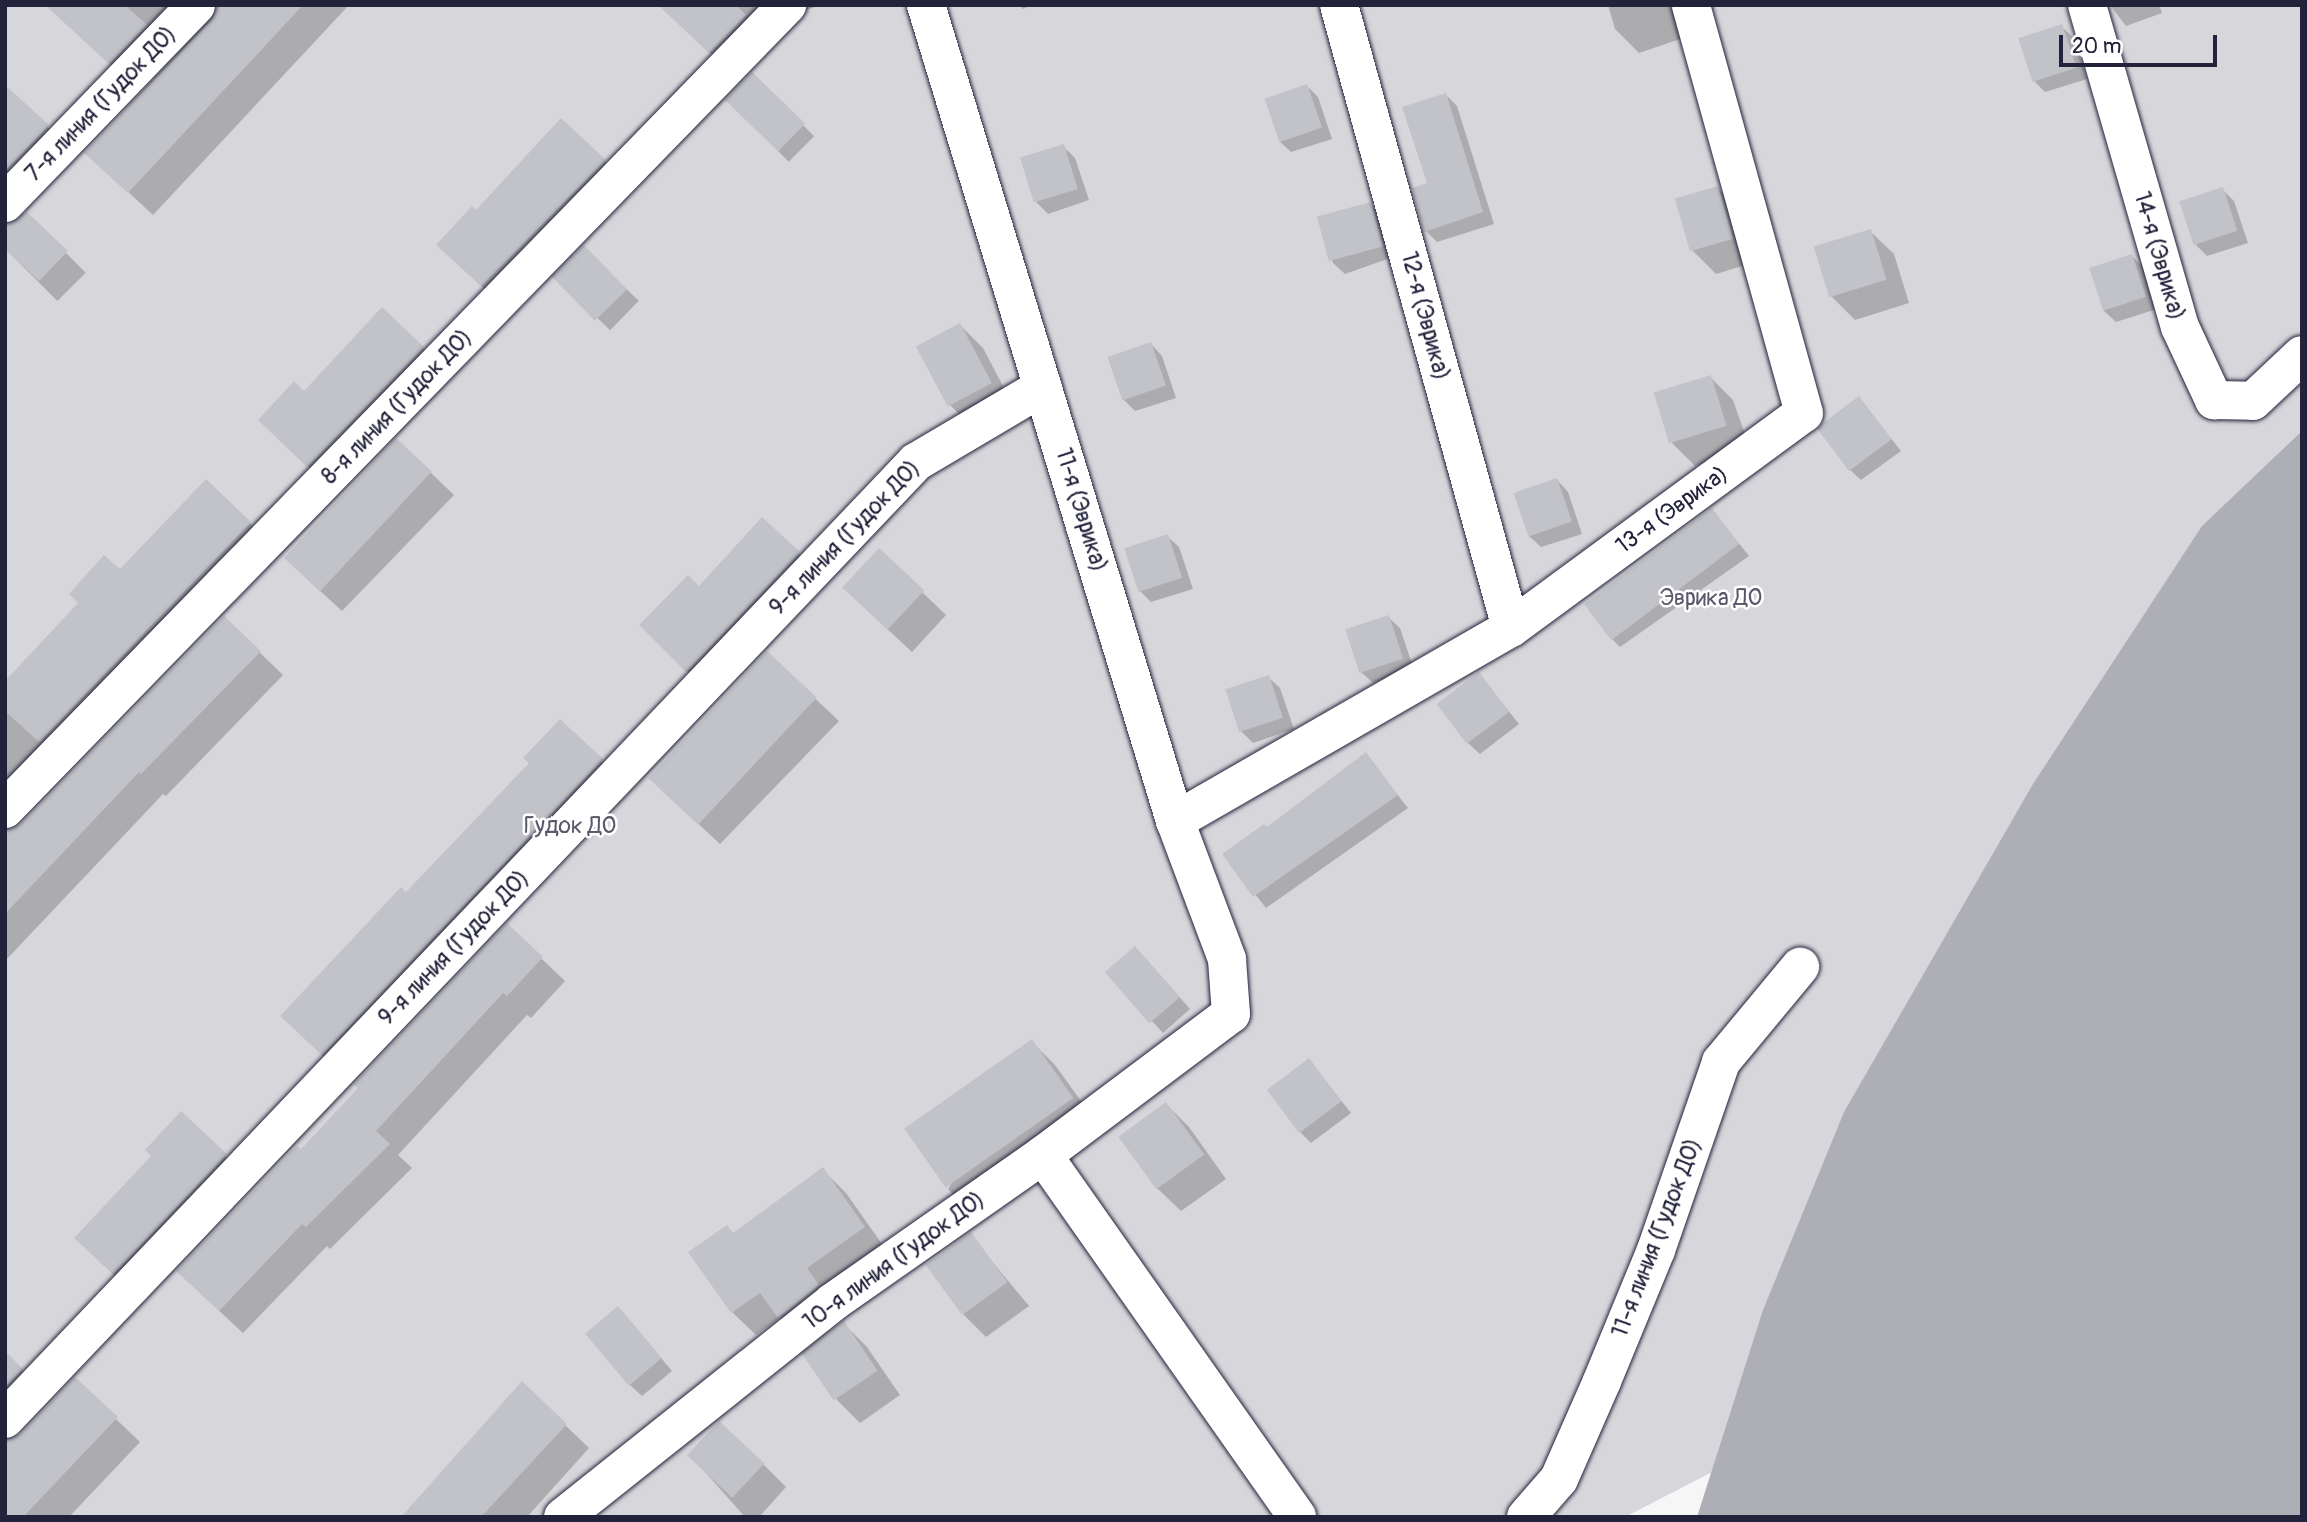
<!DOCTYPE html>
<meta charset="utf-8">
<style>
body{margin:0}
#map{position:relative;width:2307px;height:1522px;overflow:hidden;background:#f6f6f7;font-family:Pangolin,sans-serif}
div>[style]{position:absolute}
.green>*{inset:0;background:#d7d7db}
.water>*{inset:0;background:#aeaeb7}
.shadow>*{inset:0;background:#0003;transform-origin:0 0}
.building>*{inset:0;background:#c2c2c9;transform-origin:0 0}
.roads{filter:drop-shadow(0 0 2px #22223b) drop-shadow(0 0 2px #22223b)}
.minor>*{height:38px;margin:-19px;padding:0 19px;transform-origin:19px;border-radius:19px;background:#fff}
span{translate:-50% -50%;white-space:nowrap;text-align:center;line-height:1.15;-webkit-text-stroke:5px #fff;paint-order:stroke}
.street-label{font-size:23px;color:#22223b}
.park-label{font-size:23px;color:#58586b}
.frame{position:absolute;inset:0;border:7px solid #22223b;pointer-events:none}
.scale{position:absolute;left:2059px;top:35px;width:158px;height:32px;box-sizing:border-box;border:4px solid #22223b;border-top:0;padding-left:9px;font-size:21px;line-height:24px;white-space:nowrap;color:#22223b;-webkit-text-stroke:5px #fff;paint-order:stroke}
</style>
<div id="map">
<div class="green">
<div style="clip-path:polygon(5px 5px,2302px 5px,2302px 1168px,1625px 1517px,5px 1517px)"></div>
</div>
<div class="water">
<div style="clip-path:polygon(2302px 431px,2302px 1517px,1697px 1517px,1763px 1310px,1844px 1112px,2033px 784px,2202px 526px)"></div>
</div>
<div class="shadow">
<div style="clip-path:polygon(47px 5px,349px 5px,153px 215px,86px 153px,218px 8px,213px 7px,133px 86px)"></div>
<div style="clip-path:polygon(694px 5px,822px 5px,795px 13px,734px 75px,701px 45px)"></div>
<div style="clip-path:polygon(1019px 5px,1033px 5px,1023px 9px)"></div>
<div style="clip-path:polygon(1608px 5px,1683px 5px,1692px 35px,1639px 53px,1615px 29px)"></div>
<div style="clip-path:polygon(2110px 5px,2159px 5px,2162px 13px,2126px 26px)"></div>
<div style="clip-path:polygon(2061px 26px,2073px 37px,2087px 79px,2045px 92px,2034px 81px)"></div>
<div style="left:752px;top:74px;width:88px;height:36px;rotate:45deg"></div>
<div style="clip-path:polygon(1307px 86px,1318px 97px,1332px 139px,1291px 152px,1279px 141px)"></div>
<div style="clip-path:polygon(9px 91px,68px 146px,8px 208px,5px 222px)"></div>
<div style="clip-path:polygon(1446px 95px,1457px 106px,1494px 224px,1437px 242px,1426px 231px)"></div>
<div style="clip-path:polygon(1063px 146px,1075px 158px,1089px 200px,1048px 214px,1036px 202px)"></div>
<div style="clip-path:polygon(604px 161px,628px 184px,505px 308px,438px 245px)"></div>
<div style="clip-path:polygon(1718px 188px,1741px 211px,1755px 262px,1716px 274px,1693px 251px,1677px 201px)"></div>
<div style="clip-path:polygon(2222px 189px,2234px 201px,2248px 243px,2207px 256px,2196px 245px)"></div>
<div style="clip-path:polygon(1370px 204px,1382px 216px,1393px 257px,1345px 274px,1333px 263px,1320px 221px)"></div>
<div style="left:27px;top:214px;width:83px;height:40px;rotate:45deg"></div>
<div style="clip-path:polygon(1870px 231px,1894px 254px,1909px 303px,1855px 320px,1832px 297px)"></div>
<div style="left:584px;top:248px;width:76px;height:41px;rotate:44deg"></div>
<div style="clip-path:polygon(2132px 256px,2143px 267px,2157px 309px,2116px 322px,2104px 311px)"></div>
<div style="clip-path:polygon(960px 325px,983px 348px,1014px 407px,973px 428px,950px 405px)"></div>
<div style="clip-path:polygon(1151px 344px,1162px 356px,1176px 398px,1135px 411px,1124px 400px)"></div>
<div style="clip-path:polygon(423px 348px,446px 371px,332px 489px,283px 443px,304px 393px)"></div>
<div style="clip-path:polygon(1710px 377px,1733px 400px,1750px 449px,1695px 466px,1672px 443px)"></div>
<div style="clip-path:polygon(1859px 398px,1901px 451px,1861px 480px,1849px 469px)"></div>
<div style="clip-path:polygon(430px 472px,454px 495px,342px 611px,307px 579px)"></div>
<div style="clip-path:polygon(1557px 480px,1568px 492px,1582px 534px,1541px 547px,1529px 536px)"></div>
<div style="clip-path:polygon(1712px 510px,1749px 556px,1620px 647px,1609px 636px)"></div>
<div style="clip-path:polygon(762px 519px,822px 576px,710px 694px,641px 625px,699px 588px)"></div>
<div style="clip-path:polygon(250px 523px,273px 546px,12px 817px,9px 829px,22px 826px,224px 618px,283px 675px,166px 796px,163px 794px,5px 961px,5px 684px)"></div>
<div style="clip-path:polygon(1167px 536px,1179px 547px,1193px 589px,1151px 602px,1140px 591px)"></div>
<div style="clip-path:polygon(879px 551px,946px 615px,912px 652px,868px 611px)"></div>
<div style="clip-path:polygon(1388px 617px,1400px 628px,1414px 670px,1373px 683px,1361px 672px)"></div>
<div style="clip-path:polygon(767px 653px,839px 721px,720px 844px,676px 803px,720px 703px)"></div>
<div style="clip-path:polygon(1479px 674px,1519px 724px,1480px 754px,1468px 743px)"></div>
<div style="clip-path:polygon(1268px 677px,1280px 688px,1294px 729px,1253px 743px,1241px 731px)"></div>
<div style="clip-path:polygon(560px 721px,625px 784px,346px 1077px,305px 1039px,406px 895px,531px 764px)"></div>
<div style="clip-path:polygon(1366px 755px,1408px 808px,1266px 908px,1224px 855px,1267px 829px)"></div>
<div style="clip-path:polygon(507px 926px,565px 981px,531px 1018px,527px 1015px,398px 1155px,412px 1168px,330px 1249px,327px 1246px,243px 1333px,201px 1294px,301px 1152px)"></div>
<div style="clip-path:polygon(1146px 959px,1190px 1009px,1163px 1033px,1152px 1021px)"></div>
<div style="clip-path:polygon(1032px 1042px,1055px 1065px,1096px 1122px,971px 1212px,948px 1189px)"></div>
<div style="clip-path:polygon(1309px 1060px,1351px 1113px,1311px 1143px,1300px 1132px)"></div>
<div style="clip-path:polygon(1166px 1104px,1189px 1127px,1226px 1179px,1181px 1211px,1157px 1188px)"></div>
<div style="clip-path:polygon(181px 1114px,249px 1178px,137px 1296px,100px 1262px,153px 1156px)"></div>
<div style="clip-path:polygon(823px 1170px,846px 1193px,887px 1251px,802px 1340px,780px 1318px,756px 1335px,732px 1312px,727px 1227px,735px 1234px)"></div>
<div style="clip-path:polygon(970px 1235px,1029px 1306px,986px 1337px,963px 1314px)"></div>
<div style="clip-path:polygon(629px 1320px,672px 1371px,642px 1396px,630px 1385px)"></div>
<div style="clip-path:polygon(844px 1324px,867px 1347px,900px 1395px,860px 1423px,837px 1400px,805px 1354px)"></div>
<div style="clip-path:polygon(5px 1353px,45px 1393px,8px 1441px,21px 1436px,75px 1380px,140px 1442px,69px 1517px,5px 1517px)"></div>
<div style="clip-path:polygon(565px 1425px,589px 1448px,527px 1517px,410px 1517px)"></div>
<div style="clip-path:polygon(690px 1455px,763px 1464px,786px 1487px,759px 1517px,745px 1517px)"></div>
</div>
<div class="building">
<div style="clip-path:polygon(45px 5px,125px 5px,147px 25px,109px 64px)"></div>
<div style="clip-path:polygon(217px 5px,303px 5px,128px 193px,84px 153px,212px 20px)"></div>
<div style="clip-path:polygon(658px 5px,736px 5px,746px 15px,709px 53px)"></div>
<div style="left:2062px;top:24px;width:46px;height:46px;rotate:72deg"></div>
<div style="left:752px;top:72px;width:74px;height:39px;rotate:44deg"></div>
<div style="left:1307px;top:84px;width:46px;height:45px;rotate:71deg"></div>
<div style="clip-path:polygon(5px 85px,49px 125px,5px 171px)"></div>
<div style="clip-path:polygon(1446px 93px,1483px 212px,1424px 232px,1412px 188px,1427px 183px,1402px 107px)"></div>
<div style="clip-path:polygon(561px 118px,606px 160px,481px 286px,436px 245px,472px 206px,476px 210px)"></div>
<div style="left:1064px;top:144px;width:47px;height:46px;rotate:73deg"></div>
<div style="left:1718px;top:186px;width:55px;height:45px;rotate:74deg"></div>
<div style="left:2223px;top:187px;width:46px;height:46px;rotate:72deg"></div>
<div style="left:1371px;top:202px;width:46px;height:56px;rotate:75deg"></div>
<div style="clip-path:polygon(27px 212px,68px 251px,39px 281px,5px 249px,5px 224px)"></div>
<div style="left:1871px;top:229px;width:53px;height:60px;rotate:73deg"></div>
<div style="left:584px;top:245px;width:62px;height:45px;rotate:46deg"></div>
<div style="left:2132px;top:254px;width:45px;height:45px;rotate:72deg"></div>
<div style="clip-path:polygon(382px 307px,424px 347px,307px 467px,258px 420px,294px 381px,304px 391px)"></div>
<div style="left:960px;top:323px;width:68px;height:50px;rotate:62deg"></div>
<div style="left:1151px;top:342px;width:46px;height:46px;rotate:71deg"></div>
<div style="left:1711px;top:375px;width:53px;height:60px;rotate:73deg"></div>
<div style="left:1859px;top:396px;width:54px;height:53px;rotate:53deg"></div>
<div style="left:396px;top:438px;width:49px;height:164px;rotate:43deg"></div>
<div style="left:1557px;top:478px;width:46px;height:46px;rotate:71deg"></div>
<div style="clip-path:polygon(206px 479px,251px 522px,39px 742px,5px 711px,5px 681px,78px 603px,69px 594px,104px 555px,120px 569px)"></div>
<div style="left:1712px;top:508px;width:45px;height:160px;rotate:53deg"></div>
<div style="clip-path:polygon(762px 517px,800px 552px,686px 672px,639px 625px,688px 575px,699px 586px)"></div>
<div style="left:1168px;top:534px;width:46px;height:46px;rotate:72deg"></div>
<div style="left:879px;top:548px;width:62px;height:54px;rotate:43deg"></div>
<div style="left:1389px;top:615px;width:46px;height:46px;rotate:72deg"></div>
<div style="clip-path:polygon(224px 616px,261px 651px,141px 774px,139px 772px,5px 914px,5px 830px,21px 824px)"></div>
<div style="left:767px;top:651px;width:68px;height:174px;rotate:43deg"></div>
<div style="left:1479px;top:672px;width:50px;height:53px;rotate:53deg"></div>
<div style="left:1269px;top:675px;width:45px;height:46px;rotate:72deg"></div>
<div style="clip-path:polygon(560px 719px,603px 759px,322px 1055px,280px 1016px,401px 887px,406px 892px,529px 763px,523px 758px)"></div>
<div style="clip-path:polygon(1366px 752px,1398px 795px,1253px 897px,1222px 854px,1264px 824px,1267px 827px)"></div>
<div style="clip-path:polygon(507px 923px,543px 957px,507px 996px,503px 993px,376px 1131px,390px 1144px,306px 1227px,302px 1224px,219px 1311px,176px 1271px,297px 1146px,301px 1149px,358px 1088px,354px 1084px)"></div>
<div style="left:1135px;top:946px;width:68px;height:40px;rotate:49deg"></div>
<div style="left:1032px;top:1039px;width:72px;height:156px;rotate:55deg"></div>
<div style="left:1309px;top:1058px;width:54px;height:53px;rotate:53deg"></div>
<div style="left:1166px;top:1102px;width:65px;height:59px;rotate:54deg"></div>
<div style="clip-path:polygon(181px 1111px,227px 1154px,113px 1274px,74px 1238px,151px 1156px,145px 1150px)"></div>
<div style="clip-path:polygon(823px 1167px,865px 1227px,807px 1268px,819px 1285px,778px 1318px,760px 1293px,731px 1313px,688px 1252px,727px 1225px,733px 1233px)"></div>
<div style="left:971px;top:1232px;width:62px;height:56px;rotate:54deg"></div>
<div style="left:618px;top:1306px;width:68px;height:43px;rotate:50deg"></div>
<div style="left:844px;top:1321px;width:60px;height:53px;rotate:56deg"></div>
<div style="clip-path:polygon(5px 1351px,23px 1369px,5px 1387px)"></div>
<div style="clip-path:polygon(75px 1377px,118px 1417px,23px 1517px,5px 1517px,5px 1440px,21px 1434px)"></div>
<div style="clip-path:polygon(522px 1381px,567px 1424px,481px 1517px,401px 1517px)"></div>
<div style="left:719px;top:1421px;width:62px;height:47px;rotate:43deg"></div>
</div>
<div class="roads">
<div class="minor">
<div style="left:1339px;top:5px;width:646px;rotate:74.57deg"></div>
<div style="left:2087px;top:5px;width:335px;rotate:73.9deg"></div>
<div style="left:2180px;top:327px;width:81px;rotate:65deg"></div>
<div style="left:2214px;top:400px;width:39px;rotate:1deg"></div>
<div style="left:2253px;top:401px;width:67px;rotate:-43.2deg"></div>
<div style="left:5px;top:203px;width:275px;rotate:-46deg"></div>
<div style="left:5px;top:809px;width:1122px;rotate:-45.79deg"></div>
<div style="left:1175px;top:821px;width:387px;rotate:-29.9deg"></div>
<div style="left:1511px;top:628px;width:363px;rotate:-36.3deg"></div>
<div style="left:1804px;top:413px;width:423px;rotate:-105.5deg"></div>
<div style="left:1043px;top:1155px;width:442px;rotate:54.9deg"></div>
<div style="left:5px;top:1419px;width:1321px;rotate:-46.41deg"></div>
<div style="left:916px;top:462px;width:147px;rotate:-30.6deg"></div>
<div style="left:563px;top:1517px;width:345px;rotate:-38.5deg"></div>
<div style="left:833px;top:1302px;width:256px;rotate:-35deg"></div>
<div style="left:1043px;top:1155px;width:235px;rotate:-36.9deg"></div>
<div style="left:1231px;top:1014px;width:55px;rotate:-94.2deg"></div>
<div style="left:1227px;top:959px;width:147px;rotate:-110.6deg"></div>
<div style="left:1175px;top:821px;width:853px;rotate:-106.97deg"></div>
<div style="left:1526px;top:1517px;width:50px;rotate:-49deg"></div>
<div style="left:1559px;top:1479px;width:107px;rotate:-66.3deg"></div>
<div style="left:1602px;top:1381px;width:142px;rotate:-67.6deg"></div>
<div style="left:1656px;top:1250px;width:199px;rotate:-70.9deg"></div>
<div style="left:1721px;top:1062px;width:124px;rotate:-50.3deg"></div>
</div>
</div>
<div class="street-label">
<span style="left:101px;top:104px;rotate:-46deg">7-я линия (Гудок ДО)</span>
<span style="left:2159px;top:256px;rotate:74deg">14-я (Эврика)</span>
<span style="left:1425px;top:316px;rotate:75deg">12-я (Эврика)</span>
<span style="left:397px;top:407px;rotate:-46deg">8-я линия (Гудок ДО)</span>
<span style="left:1081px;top:510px;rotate:73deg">11-я (Эврика)</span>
<span style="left:1672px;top:510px;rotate:-36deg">13-я (Эврика)</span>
<span style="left:845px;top:538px;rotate:-46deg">9-я линия (Гудок ДО)</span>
<span style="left:454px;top:948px;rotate:-46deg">9-я линия (Гудок ДО)</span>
<span style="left:1657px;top:1238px;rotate:-69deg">11-я линия (Гудок ДО)</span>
<span style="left:894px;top:1261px;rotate:-36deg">10-я линия (Гудок ДО)</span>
</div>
<div class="park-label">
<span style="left:1711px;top:598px">Эврика ДО</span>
<span style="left:570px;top:826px">Гудок ДО</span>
</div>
<div class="frame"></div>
<div class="scale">20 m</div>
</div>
